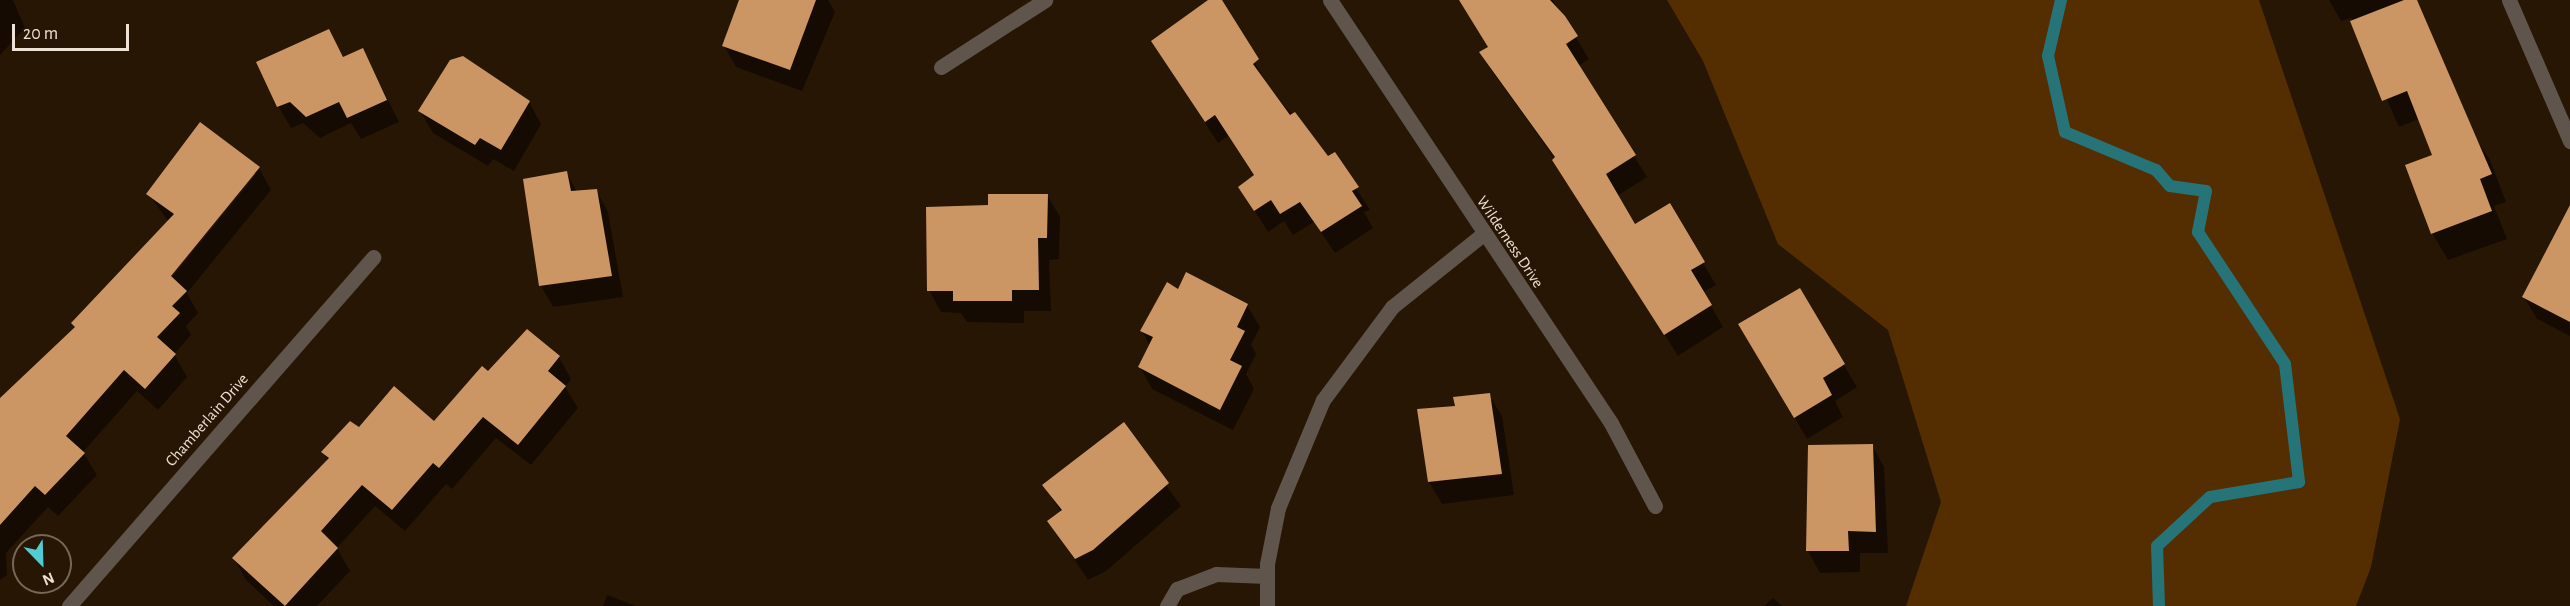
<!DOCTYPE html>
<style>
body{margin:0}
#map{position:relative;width:2570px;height:606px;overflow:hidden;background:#281604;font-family:"Alegreya Sans",sans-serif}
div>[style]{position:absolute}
.green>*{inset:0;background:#542e01}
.shadow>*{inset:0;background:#0007}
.stream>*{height:12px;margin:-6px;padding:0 6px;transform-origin:6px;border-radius:6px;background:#267478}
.building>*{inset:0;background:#cb9663}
.minor>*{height:15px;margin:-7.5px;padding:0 7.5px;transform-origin:7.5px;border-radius:7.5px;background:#5f554c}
span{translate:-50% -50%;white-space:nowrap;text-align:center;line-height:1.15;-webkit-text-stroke:6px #281604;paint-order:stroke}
.street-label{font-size:16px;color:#eee1d6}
.north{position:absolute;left:12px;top:534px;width:60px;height:60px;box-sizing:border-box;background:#281604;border:2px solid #776758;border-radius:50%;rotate:157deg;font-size:16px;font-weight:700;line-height:24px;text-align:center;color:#eee1d6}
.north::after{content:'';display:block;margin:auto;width:21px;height:27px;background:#51ccd3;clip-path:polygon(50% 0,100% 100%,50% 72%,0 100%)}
.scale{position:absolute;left:12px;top:24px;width:117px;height:27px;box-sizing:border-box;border:3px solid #eee1d6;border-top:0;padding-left:8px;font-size:18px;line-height:21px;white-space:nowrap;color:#eee1d6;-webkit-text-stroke:4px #281604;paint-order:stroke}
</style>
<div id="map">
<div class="green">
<div style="clip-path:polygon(1667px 0,2259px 0,2400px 419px,2371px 567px,2356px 606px,1906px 606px,1941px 502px,1888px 330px,1778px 244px,1703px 61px)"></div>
</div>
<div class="shadow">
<div style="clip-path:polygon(0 0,13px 0,25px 28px,0 55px)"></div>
<div style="clip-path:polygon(741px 0,828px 0,835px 12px,802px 91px,736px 67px,724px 46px)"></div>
<div style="clip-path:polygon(1210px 0,1219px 0,1267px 84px,1327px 158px,1334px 154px,1370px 210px,1364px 212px,1373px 228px,1335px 253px,1314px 222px,1293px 235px,1284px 221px,1268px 232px,1240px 187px,1254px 176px,1228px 136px,1218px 143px,1166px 63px)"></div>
<div style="clip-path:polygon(1460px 0,1553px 0,1589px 59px,1578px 66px,1647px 177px,1617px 196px,1635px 226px,1669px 205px,1716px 285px,1703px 292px,1723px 327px,1678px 356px,1555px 159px,1494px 74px,1481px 53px,1490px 48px)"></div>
<div style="clip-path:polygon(2329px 0,2416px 0,2473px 134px,2490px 160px,2506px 202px,2494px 206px,2507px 239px,2448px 260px,2432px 233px,2434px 156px,2419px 119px,2399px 127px,2351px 18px,2341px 21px)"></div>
<div style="clip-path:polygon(329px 31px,344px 58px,363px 50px,399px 122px,361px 139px,351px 123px,320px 138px,303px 123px,291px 128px,278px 106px)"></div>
<div style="clip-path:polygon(529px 102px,541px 124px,514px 171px,493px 159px,488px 166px,433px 133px,420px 111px)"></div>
<div style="clip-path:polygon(evenodd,259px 168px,271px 190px,187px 293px,198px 313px,186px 326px,191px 335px,174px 354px,187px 377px,158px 410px,137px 391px,83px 452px,97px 475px,58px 516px,48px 507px,6px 553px,7px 575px,0 580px,0 403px,76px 328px,169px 222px,148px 194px,259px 168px,253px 174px,256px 174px,167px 283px,165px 281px,253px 174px)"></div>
<div style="clip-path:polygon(567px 173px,577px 192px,596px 190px,608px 212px,623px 297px,553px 307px,541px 286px)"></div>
<div style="clip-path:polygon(1047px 195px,1060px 217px,1059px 259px,1049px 260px,1051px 311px,1024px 311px,1024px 323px,967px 322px,961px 313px,941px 312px,929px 290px,990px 206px)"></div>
<div style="clip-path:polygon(2570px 250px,2570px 336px,2537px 319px,2524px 297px)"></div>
<div style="clip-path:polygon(1799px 290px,1857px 387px,1835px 401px,1843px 417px,1807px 439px,1740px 324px)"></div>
<div style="clip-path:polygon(1179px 291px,1247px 305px,1260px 327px,1251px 345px,1256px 354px,1246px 374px,1254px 389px,1233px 430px,1152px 389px,1140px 367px,1150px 346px,1142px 331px)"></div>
<div style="clip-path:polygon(559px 357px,571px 379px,565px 387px,578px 408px,531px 465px,496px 438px,452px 489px,446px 484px,405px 531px,375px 506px,337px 548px,350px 571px,317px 606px,274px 606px,246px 580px,234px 559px,328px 461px,323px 452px,360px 430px,434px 424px,488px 373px)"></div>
<div style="clip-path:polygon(1489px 395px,1502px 416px,1514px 495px,1442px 504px,1429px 482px,1457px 407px)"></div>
<div style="clip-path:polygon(1123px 425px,1181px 506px,1106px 571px,1088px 580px,1049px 521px,1061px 512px,1044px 485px)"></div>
<div style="clip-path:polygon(1872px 445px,1884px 467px,1888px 553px,1860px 553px,1860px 572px,1820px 573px,1808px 551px)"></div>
<div style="clip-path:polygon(607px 595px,636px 606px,603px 606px)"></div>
<div style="clip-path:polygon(1773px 598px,1782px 606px,1764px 606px)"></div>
</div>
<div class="stream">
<div style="left:2061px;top:0;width:57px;rotate:103.1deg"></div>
<div style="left:2048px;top:56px;width:78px;rotate:77.4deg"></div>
<div style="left:2065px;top:132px;width:99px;rotate:22.7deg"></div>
<div style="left:2156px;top:170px;width:21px;rotate:49deg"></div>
<div style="left:2170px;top:186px;width:36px;rotate:8deg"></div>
<div style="left:2206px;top:191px;width:42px;rotate:101deg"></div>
<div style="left:2198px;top:232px;width:158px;rotate:56.6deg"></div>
<div style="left:2285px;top:364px;width:119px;rotate:83.2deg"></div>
<div style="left:2299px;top:482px;width:90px;rotate:170.4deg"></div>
<div style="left:2210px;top:497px;width:72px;rotate:137.2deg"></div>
<div style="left:2157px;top:546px;width:60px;rotate:88.1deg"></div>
</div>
<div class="building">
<div style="clip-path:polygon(739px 0,816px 0,790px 70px,722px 46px)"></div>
<div style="clip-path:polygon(1208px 0,1222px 0,1259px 59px,1253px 64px,1290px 115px,1295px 112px,1328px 156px,1335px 152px,1359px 187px,1352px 191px,1362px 206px,1321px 232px,1300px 202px,1280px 214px,1271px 200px,1254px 211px,1238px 187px,1254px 175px,1215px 115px,1205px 122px,1151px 41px)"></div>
<div style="clip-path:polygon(1459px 0,1550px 0,1565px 16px,1578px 36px,1566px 44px,1636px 155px,1606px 174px,1635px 224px,1670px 203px,1705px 262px,1691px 270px,1712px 305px,1664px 335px,1552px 160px,1555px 157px,1479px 52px,1488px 47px)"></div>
<div style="clip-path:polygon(2404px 0,2417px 0,2492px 174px,2480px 179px,2492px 211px,2431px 234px,2405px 165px,2432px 155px,2407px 91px,2382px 101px,2350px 21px)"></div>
<div style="clip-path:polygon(329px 29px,343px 57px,363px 48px,387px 100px,347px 118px,339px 102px,306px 117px,290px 102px,277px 107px,256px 62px)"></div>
<div style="clip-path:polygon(463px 56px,530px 101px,501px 150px,480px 138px,475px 145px,418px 111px,450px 60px)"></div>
<div style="clip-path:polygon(200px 122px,260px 167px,171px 276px,187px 291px,172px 306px,180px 313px,157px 337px,176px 354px,145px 389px,124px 370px,66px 436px,85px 453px,45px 495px,35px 486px,0 525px,0 398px,75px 327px,71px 323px,174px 214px,146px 194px)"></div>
<div style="clip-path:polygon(567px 171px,571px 191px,597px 189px,612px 276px,539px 286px,523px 179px)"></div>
<div style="clip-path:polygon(988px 194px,1048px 194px,1047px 238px,1038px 238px,1039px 290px,1012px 290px,1012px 301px,953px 301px,953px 291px,927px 291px,926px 207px,988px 205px)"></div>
<div style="clip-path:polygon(2570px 205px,2570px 322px,2522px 297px)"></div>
<div style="clip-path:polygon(1186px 272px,1248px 304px,1237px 327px,1245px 331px,1230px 360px,1242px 366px,1220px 410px,1138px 367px,1153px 337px,1140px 331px,1167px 282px,1178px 289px)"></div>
<div style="clip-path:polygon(1800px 288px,1845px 364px,1823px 378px,1832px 395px,1794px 418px,1738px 324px)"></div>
<div style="clip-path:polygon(527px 329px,560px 356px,548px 371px,566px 386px,518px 445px,483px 417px,439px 468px,433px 463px,392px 510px,362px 485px,321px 531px,338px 548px,285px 606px,232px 558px,329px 458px,321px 452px,350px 421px,359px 427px,394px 386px,434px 421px,482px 366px,488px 371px)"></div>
<div style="clip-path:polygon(1490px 393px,1502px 474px,1428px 482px,1417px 409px,1455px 406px,1453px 397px)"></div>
<div style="clip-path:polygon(1124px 422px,1169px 483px,1093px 550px,1075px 559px,1047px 521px,1062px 510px,1042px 485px)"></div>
<div style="clip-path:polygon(1873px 444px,1876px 532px,1848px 531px,1849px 551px,1806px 551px,1808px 445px)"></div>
</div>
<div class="minor">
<div style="left:1330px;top:0;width:508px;rotate:56.4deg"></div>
<div style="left:1611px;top:423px;width:94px;rotate:62.1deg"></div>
<div style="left:2509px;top:0;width:154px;rotate:66.6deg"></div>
<div style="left:941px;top:67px;width:124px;rotate:-32.8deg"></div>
<div style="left:69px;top:606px;width:463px;rotate:-48.9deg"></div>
<div style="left:1167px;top:606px;width:20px;rotate:-60deg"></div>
<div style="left:1177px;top:589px;width:42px;rotate:-21deg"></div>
<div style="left:1216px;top:574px;width:51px;rotate:2.2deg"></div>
<div style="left:1267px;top:606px;width:42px;rotate:-90deg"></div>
<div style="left:1267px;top:564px;width:57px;rotate:-78.9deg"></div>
<div style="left:1278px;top:508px;width:117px;rotate:-67.4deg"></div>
<div style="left:1323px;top:400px;width:116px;rotate:-53.4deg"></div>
<div style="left:1392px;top:307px;width:117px;rotate:-38.7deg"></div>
</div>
<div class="street-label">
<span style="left:1510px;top:242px;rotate:56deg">Wilderness Drive</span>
<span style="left:207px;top:420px;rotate:-49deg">Chamberlain Drive</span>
</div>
<div class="north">N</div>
<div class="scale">20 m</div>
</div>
